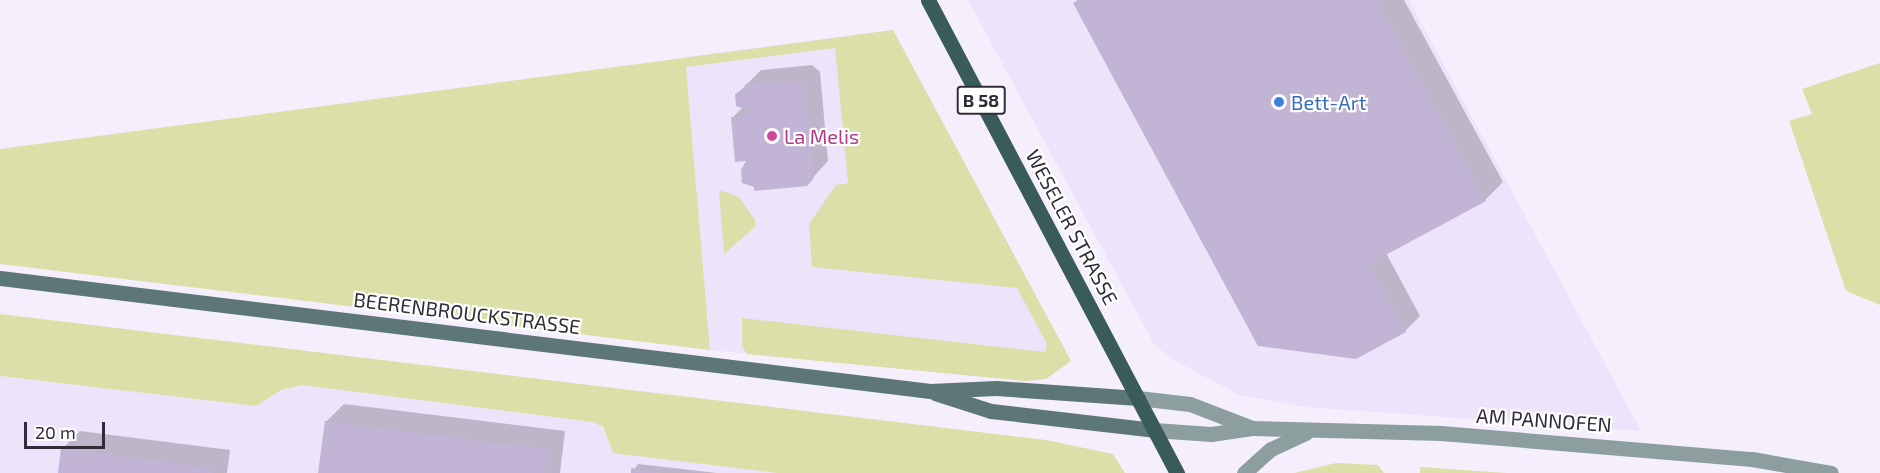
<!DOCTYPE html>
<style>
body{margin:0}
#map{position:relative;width:1880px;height:473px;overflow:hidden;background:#f5effd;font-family:"Exo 2",sans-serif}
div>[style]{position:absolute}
.built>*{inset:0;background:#ede3fb}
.green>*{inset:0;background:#dae0a8}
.shadow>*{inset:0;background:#0003}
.building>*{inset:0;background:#c1b4d4}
.street>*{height:15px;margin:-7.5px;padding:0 7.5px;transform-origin:7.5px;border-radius:7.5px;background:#8c9f9e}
.secondary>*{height:15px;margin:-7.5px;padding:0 7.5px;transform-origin:7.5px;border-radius:7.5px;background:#5c7776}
.primary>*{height:15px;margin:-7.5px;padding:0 7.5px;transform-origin:7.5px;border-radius:7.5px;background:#395b5a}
.dots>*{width:16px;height:16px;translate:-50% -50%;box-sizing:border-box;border:3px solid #fff;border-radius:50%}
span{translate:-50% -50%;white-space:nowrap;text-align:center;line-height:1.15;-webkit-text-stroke:4.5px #fff;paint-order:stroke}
.shield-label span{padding:2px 4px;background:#fff;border:2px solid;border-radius:4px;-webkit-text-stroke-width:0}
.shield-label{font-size:18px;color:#322c39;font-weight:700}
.shop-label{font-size:20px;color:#366cbe}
.left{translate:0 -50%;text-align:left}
.hotel-label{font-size:20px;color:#b23c85}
.street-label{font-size:20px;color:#322c39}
.scale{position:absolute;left:24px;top:422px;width:81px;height:27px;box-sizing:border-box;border:3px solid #322c39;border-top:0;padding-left:8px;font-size:18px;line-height:21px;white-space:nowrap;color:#322c39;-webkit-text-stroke:4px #fff;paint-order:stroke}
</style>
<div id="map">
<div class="built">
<div style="clip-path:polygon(968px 0,1409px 0,1641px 431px,1305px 407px,1239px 395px,1179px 363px,1155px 346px)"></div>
<div style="clip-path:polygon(893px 30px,1071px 361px,1046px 379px,1025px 381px,710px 350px,685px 57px)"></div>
<div style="clip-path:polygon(0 376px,256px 406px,281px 390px,302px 385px,592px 422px,602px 427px,613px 453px,777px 473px,0 473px)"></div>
</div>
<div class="green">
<div style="clip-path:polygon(893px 30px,1071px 361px,1046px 379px,1025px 381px,747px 354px,742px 346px,742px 318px,1045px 352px,1047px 344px,1017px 288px,812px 267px,809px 224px,836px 185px,848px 183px,835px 48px,686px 67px,710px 350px,0 264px,0 149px)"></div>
<div style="clip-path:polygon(1880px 63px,1880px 305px,1846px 291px,1789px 121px,1812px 114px,1802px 89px)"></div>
<div style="clip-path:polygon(719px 190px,739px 197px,755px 220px,755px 227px,724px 254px)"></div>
<div style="clip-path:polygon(0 314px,1046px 440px,1113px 454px,1125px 473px,777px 473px,613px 453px,603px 427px,592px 422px,302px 385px,281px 390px,256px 406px,0 376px)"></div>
<div style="clip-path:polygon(1336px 463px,1378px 465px,1384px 473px,1294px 473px)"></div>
<div style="clip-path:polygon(1420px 467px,1507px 473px,1420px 473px)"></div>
</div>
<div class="shadow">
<div style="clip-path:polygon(1078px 0,1404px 0,1503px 182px,1485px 200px,1386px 253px,1420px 316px,1405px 331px,1074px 3px)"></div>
<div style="clip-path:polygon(812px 65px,820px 72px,828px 161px,806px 185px,748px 159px,732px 118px,743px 107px,736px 95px,761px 70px)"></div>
<div style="clip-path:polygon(344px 404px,565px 431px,560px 473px,320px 473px,326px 422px)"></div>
<div style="clip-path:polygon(80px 431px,230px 450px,227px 473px,59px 473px,62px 449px)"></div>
<div style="clip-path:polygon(638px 464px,717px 473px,632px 473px)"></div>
</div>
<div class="building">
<div style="clip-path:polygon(1078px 0,1377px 0,1486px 201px,1369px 264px,1406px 332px,1356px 359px,1258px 346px,1073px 3px)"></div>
<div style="clip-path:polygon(797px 80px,806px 87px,814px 178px,807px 186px,754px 191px,754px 187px,742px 183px,741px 170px,746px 161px,735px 162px,731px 117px,748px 116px,747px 110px,736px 106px,735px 94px,745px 88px,745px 84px)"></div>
<div style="clip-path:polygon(325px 421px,548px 449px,545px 473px,318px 473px)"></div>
<div style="clip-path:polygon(61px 448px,213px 468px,212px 473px,58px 473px)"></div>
<div style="clip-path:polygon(631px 468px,658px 472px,658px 473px,631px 473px)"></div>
</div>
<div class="street">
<div style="left:1138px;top:398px;width:52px;rotate:6.6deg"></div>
<div style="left:1190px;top:404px;width:66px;rotate:21.2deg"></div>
<div style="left:1154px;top:430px;width:57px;rotate:4deg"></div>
<div style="left:1211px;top:434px;width:41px;rotate:-8.3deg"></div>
<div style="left:1252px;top:428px;width:189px;rotate:1.5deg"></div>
<div style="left:1441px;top:433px;width:312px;rotate:4.8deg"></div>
<div style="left:1752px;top:459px;width:80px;rotate:10deg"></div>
<div style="left:1244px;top:473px;width:36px;rotate:-42deg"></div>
<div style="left:1271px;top:449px;width:38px;rotate:-25deg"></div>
</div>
<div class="secondary">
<div style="left:0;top:278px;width:937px;rotate:6.93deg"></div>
<div style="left:930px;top:391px;width:66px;rotate:-2.6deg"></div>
<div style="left:996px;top:388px;width:142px;rotate:4deg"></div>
<div style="left:935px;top:393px;width:59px;rotate:17.8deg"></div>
<div style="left:991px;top:411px;width:164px;rotate:6.6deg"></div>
</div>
<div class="primary">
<div style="left:928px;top:0;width:535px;rotate:62.24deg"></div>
</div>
<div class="dots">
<div style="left:1279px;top:102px;background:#3f7fe0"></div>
<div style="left:772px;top:136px;background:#d1479c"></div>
</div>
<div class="shield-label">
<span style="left:981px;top:100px">B 58</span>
</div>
<div class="shop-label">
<span class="left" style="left:1291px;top:102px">Bett-Art</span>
</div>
<div class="hotel-label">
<span class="left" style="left:784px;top:136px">La Melis</span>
</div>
<div class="street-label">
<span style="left:1072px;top:227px;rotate:62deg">WESELER STRASSE</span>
<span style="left:467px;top:313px;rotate:7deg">BEERENBROUCKSTRASSE</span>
<span style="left:1544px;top:420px;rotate:4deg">AM PANNOFEN</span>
</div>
<div class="scale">20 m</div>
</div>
